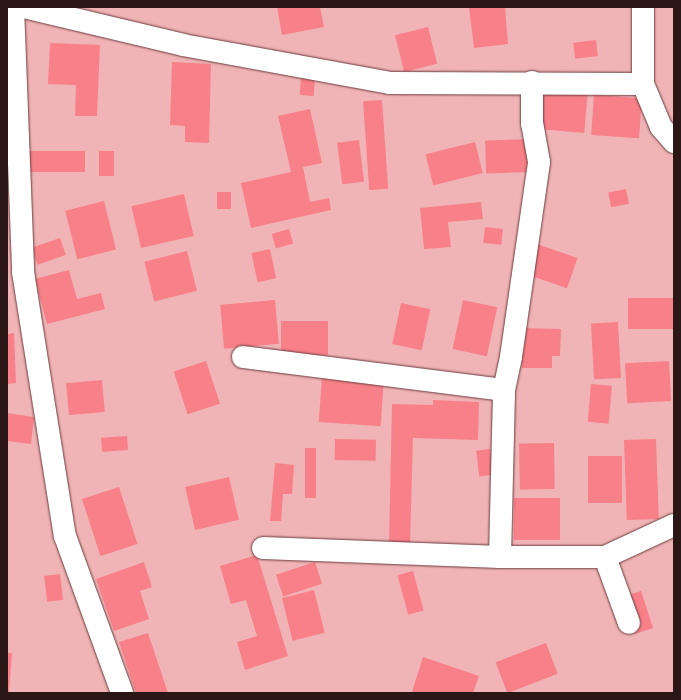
<!DOCTYPE html>
<style>
body{margin:0}
#map{position:relative;width:681px;height:700px;overflow:hidden;background:#f0b4b6;font-family:Jost,sans-serif}
div>[style]{position:absolute}
.building>*{inset:0;background:#f88088;transform-origin:0 0}
.roads{filter:drop-shadow(0 0 1px #6c3b3d) drop-shadow(0 0 1px #6c3b3d)}
.minor>*{height:22px;margin:-11px;padding:0 11px;transform-origin:11px;border-radius:11px;background:#fff}
span{translate:-50% -50%;white-space:nowrap;text-align:center;line-height:1.15;-webkit-text-stroke:3px #fdc1c2;paint-order:stroke}
.frame{position:absolute;inset:0;border:8px solid #2c1717;pointer-events:none}
</style>
<div id="map">
<div class="building">
<div style="clip-path:polygon(277px 7px,320px 7px,324px 27px,282px 35px)"></div>
<div style="clip-path:polygon(469px 7px,505px 7px,508px 44px,474px 48px)"></div>
<div style="left:428px;top:27px;width:38px;height:34px;rotate:76deg"></div>
<div style="left:596px;top:40px;width:16px;height:23px;rotate:83deg"></div>
<div style="clip-path:polygon(50px 43px,100px 45px,97px 116px,75px 116px,76px 85px,48px 84px)"></div>
<div style="clip-path:polygon(172px 62px,211px 64px,209px 143px,185px 142px,185px 126px,170px 125px)"></div>
<div style="left:301px;top:77px;width:14px;height:18px;rotate:4deg"></div>
<div style="left:539px;top:88px;width:49px;height:41px;rotate:5deg"></div>
<div style="left:594px;top:95px;width:48px;height:40px;rotate:4deg"></div>
<div style="left:382px;top:100px;width:89px;height:19px;rotate:86deg"></div>
<div style="clip-path:polygon(310px 109px,322px 163px,303px 167px,310px 202px,329px 198px,331px 210px,251px 228px,241px 183px,291px 172px,278px 116px)"></div>
<div style="left:531px;top:139px;width:33px;height:46px;rotate:88deg"></div>
<div style="left:359px;top:140px;width:42px;height:22px;rotate:83deg"></div>
<div style="left:475px;top:142px;width:32px;height:51px;rotate:76deg"></div>
<div style="left:85px;top:151px;width:21px;height:59px;rotate:90deg"></div>
<div style="left:99px;top:151px;width:15px;height:25px"></div>
<div style="left:626px;top:189px;width:15px;height:18px;rotate:79deg"></div>
<div style="left:217px;top:192px;width:14px;height:17px"></div>
<div style="left:184px;top:194px;width:43px;height:54px;rotate:77deg"></div>
<div style="left:104px;top:201px;width:50px;height:40px;rotate:76deg"></div>
<div style="clip-path:polygon(481px 202px,483px 219px,448px 222px,451px 247px,424px 249px,420px 208px)"></div>
<div style="left:485px;top:227px;width:18px;height:16px;rotate:6deg"></div>
<div style="left:289px;top:229px;width:15px;height:18px;rotate:74deg"></div>
<div style="left:60px;top:238px;width:18px;height:30px;rotate:71deg"></div>
<div style="left:534px;top:243px;width:46px;height:32px;rotate:19deg"></div>
<div style="left:270px;top:249px;width:30px;height:19px;rotate:78deg"></div>
<div style="left:187px;top:251px;width:41px;height:44px;rotate:76deg"></div>
<div style="clip-path:polygon(69px 270px,77px 299px,101px 293px,105px 309px,47px 324px,35px 279px)"></div>
<div style="left:674px;top:298px;width:31px;height:46px;rotate:90deg"></div>
<div style="left:275px;top:300px;width:44px;height:55px;rotate:85deg"></div>
<div style="left:463px;top:300px;width:35px;height:50px;rotate:12deg"></div>
<div style="left:401px;top:303px;width:30px;height:42px;rotate:12deg"></div>
<div style="left:281px;top:321px;width:47px;height:34px"></div>
<div style="left:618px;top:322px;width:56px;height:27px;rotate:87deg"></div>
<div style="clip-path:polygon(522px 328px,561px 329px,560px 356px,552px 356px,552px 368px,522px 368px)"></div>
<div style="clip-path:polygon(14px 333px,16px 383px,7px 384px,7px 334px)"></div>
<div style="left:206px;top:361px;width:45px;height:34px;rotate:72deg"></div>
<div style="left:669px;top:361px;width:40px;height:44px;rotate:87deg"></div>
<div style="left:322px;top:376px;width:62px;height:46px;rotate:4deg"></div>
<div style="left:102px;top:380px;width:32px;height:36px;rotate:85deg"></div>
<div style="left:591px;top:384px;width:21px;height:38px;rotate:5deg"></div>
<div style="clip-path:polygon(433px 400px,479px 402px,478px 440px,413px 438px,410px 545px,389px 544px,392px 404px,433px 405px)"></div>
<div style="clip-path:polygon(7px 413px,34px 417px,31px 444px,7px 441px)"></div>
<div style="left:127px;top:436px;width:14px;height:26px;rotate:86deg"></div>
<div style="left:335px;top:439px;width:41px;height:21px;rotate:1deg"></div>
<div style="left:656px;top:439px;width:80px;height:32px;rotate:88deg"></div>
<div style="left:554px;top:443px;width:46px;height:35px;rotate:89deg"></div>
<div style="left:305px;top:448px;width:11px;height:50px"></div>
<div style="left:490px;top:449px;width:26px;height:14px;rotate:83deg"></div>
<div style="left:588px;top:456px;width:34px;height:47px"></div>
<div style="clip-path:polygon(275px 463px,294px 465px,292px 494px,283px 494px,281px 521px,270px 521px)"></div>
<div style="left:229px;top:477px;width:44px;height:45px;rotate:77deg"></div>
<div style="left:119px;top:487px;width:60px;height:39px;rotate:72deg"></div>
<div style="left:514px;top:498px;width:46px;height:42px"></div>
<div style="clip-path:polygon(257px 555px,288px 656px,245px 670px,237px 642px,257px 636px,246px 600px,231px 604px,220px 566px)"></div>
<div style="clip-path:polygon(144px 562px,152px 587px,140px 591px,149px 619px,114px 631px,96px 579px)"></div>
<div style="left:315px;top:562px;width:23px;height:41px;rotate:72deg"></div>
<div style="left:413px;top:571px;width:41px;height:16px;rotate:75deg"></div>
<div style="left:60px;top:574px;width:26px;height:16px;rotate:83deg"></div>
<div style="left:314px;top:590px;width:44px;height:33px;rotate:76deg"></div>
<div style="left:641px;top:591px;width:39px;height:19px;rotate:72deg"></div>
<div style="clip-path:polygon(148px 633px,168px 693px,136px 693px,119px 642px)"></div>
<div style="left:546px;top:643px;width:33px;height:54px;rotate:69deg"></div>
<div style="clip-path:polygon(7px 653px,12px 653px,9px 693px,7px 693px)"></div>
<div style="clip-path:polygon(423px 657px,479px 676px,473px 693px,412px 692px)"></div>
</div>
<div class="roads">
<div class="minor">
<div style="left:13px;top:7px;width:265px;rotate:87.8deg"></div>
<div style="left:23px;top:272px;width:267px;rotate:81deg"></div>
<div style="left:65px;top:536px;width:167px;rotate:70deg"></div>
<div style="left:24px;top:7px;width:163px;rotate:13.4deg"></div>
<div style="left:183px;top:45px;width:210px;rotate:10.4deg"></div>
<div style="left:390px;top:83px;width:253px;rotate:0.2deg"></div>
<div style="left:643px;top:84px;width:47px;rotate:67.3deg"></div>
<div style="left:661px;top:127px;width:20px;rotate:49deg"></div>
<div style="left:643px;top:7px;width:77px;rotate:90deg"></div>
<div style="left:243px;top:357px;width:263px;rotate:7.2deg"></div>
<div style="left:263px;top:548px;width:237px;rotate:2.2deg"></div>
<div style="left:500px;top:557px;width:105px"></div>
<div style="left:605px;top:557px;width:76px;rotate:-24.9deg"></div>
<div style="left:500px;top:557px;width:167px;rotate:-88.6deg"></div>
<div style="left:504px;top:390px;width:34px;rotate:-78deg"></div>
<div style="left:511px;top:357px;width:197px;rotate:-81.8deg"></div>
<div style="left:539px;top:162px;width:39px;rotate:-100deg"></div>
<div style="left:532px;top:124px;width:42px;rotate:-90deg"></div>
<div style="left:605px;top:557px;width:70px;rotate:70deg"></div>
</div>
</div>
<div class="frame"></div>
</div>
